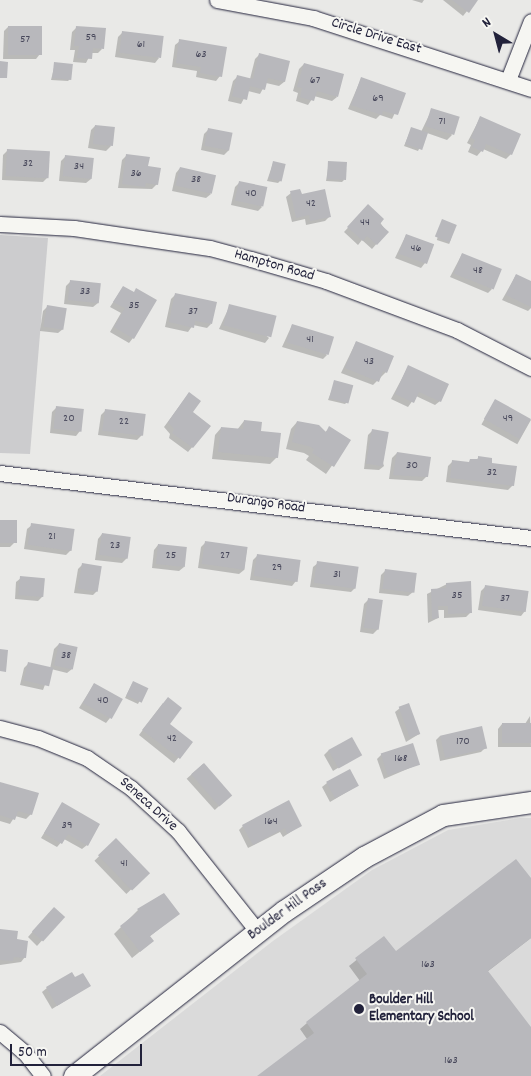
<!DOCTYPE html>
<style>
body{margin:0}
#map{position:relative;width:531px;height:1076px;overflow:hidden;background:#e9e9e7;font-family:Dekko,sans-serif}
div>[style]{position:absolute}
.built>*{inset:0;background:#dadada}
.green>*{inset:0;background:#ccccce}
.shadow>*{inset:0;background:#0003;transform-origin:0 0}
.building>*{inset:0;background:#b8b8bc;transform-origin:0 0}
.roads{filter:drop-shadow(0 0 1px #22223b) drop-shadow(0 0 1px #22223b)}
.street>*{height:15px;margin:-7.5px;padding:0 7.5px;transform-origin:7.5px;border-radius:7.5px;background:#f6f6f2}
.secondary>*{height:21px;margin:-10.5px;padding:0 10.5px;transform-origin:10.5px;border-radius:10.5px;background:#f6f6f2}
.dots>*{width:14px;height:14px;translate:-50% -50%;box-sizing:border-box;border:2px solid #f6f6f2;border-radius:50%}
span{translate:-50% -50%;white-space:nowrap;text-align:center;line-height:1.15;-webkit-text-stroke:4px #f6f6f2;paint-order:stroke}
.number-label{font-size:12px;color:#48485b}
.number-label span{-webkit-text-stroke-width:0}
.street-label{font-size:15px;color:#22223b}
.poi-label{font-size:15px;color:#22223b;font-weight:700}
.left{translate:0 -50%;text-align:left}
.north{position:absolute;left:471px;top:10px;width:50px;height:50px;-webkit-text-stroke:4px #f6f6f2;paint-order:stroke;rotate:323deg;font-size:14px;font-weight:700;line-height:20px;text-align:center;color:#22223b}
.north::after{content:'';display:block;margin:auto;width:18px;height:22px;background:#22223b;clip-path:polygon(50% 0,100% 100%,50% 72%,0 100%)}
.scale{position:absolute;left:10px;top:1044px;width:132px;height:22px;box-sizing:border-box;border:2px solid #22223b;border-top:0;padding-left:6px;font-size:15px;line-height:18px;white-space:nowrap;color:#22223b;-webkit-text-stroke:4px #f6f6f2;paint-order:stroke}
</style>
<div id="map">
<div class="built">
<div style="clip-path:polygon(520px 818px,531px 818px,531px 1076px,100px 1076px,273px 941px,372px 870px,448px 830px)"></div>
</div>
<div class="green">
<div style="clip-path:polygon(0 235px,48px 238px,30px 454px,0 453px)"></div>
</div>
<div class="shadow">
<div style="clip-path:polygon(412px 0,424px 0,422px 3px)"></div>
<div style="clip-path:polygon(443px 0,476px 0,463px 16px)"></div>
<div style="clip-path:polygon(8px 27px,40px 54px,36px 59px,3px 59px,4px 31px)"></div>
<div style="clip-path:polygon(77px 27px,102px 49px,98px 53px,91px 53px,86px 63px,73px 62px,75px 50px,70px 50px,72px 32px)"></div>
<div style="clip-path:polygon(123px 32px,159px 58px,155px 63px,115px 57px,118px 37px)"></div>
<div style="clip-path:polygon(180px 41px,220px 76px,216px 81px,196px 77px,197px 71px,172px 67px,175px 45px)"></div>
<div style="clip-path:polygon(259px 55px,288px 62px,284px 82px,279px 86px,266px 83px,260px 94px,248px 91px,241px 104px,228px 101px,233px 81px,238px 76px,250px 79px,255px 59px)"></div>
<div style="clip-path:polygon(55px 64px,70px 79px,68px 81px,51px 80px)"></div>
<div style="clip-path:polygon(304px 64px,337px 97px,332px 101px,314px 96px,308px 105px,296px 101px,298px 93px,293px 91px,299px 69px)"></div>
<div style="clip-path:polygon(361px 79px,404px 94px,392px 119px,380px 115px,376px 119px,348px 109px)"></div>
<div style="clip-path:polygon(432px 109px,452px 135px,447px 140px,427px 133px,418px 151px,404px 146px,411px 129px,421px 132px)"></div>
<div style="clip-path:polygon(480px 118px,511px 154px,506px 159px,483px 149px,477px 156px,468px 152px,471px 145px,467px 143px)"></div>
<div style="clip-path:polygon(95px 126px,111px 146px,106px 151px,88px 148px,91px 130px)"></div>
<div style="clip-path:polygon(208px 130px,229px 150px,224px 155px,201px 150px,204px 134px)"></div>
<div style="clip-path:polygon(7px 151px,48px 177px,43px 182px,2px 180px,3px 155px)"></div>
<div style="clip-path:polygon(127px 155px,157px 184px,152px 189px,118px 188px,122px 160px)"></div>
<div style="clip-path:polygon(66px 156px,91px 179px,86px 183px,59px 181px,61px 161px)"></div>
<div style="clip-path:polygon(329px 162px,344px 180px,342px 182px,326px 181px)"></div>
<div style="clip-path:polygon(273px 163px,280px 181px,278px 183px,267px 181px)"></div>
<div style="clip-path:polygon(180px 168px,211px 194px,206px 198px,172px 191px,176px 173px)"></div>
<div style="clip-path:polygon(239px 183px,262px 207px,258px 211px,231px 205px,235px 187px)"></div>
<div style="clip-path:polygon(291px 193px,301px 196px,330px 216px,325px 221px,306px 225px,305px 219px,292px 222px,286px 197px)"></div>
<div style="clip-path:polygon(368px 206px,387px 232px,372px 249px,362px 240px,358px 245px,344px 232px)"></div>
<div style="left:443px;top:221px;width:13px;height:20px;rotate:18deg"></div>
<div style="clip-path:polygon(406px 235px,425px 263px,421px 268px,395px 258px)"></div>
<div style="clip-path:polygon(462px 254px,492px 289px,488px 293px,450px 277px)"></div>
<div style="clip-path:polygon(516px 275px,531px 283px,531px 308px,528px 311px,502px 300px)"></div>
<div style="clip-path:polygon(71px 281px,98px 303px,93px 307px,64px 304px,66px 286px)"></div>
<div style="clip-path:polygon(123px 287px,133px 338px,129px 343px,110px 332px,121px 313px,110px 307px)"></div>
<div style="clip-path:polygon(175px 295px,211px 324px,207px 328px,193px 325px,188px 332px,165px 327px,171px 299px)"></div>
<div style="clip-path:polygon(230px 305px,269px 338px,265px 343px,219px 329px)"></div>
<div style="clip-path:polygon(47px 307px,63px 329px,58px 333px,40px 331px,43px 311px)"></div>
<div style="clip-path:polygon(292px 325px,327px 355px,323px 359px,282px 347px)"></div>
<div style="clip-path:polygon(356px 342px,386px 372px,373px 385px,341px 373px)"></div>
<div style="clip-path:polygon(408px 367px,440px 401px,435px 405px,416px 396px,408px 407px,391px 399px)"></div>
<div style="clip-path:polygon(335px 382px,347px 402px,345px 404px,328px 400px)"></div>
<div style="clip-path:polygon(189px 393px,191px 413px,210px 426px,188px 452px,169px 438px,170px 434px,164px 427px)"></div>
<div style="left:495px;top:400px;width:41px;height:28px;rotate:29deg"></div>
<div style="clip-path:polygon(57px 407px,80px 431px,76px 436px,50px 433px,52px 412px)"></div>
<div style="clip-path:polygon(105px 411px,142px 435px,137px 440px,98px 435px,101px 415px)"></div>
<div style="clip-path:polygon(244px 421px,259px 432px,277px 457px,270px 464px,212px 459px,215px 435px,221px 428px,237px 430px)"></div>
<div style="clip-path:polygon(297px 422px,324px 433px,330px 428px,350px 440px,326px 474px,306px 460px,309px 456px,304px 453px,286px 449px,291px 429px)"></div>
<div style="clip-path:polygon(372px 431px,384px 466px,379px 470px,364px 469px,368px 435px)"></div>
<div style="clip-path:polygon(397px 453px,427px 476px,422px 481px,389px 479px,392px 458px)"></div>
<div style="clip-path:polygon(479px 458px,490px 464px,513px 485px,508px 490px,446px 482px,448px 466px,453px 461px,467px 463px)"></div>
<div style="clip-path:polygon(0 521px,14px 543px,10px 547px,0 547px)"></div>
<div style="clip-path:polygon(32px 525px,71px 550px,66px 555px,24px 549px,27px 529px)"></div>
<div style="clip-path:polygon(102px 534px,127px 558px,122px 563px,95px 560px,98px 539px)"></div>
<div style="clip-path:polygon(206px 542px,247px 548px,244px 570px,239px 574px,198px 568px,201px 547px)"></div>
<div style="clip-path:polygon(158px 545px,184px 567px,179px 571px,152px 568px,154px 550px)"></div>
<div style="clip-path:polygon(257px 556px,296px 581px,292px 586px,250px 580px,253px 560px)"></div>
<div style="clip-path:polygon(318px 563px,355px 588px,351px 592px,310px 587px,313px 567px)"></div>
<div style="clip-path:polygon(82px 565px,97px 591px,93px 595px,74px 593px,78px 569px)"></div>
<div style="clip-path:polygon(386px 570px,413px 592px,408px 596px,379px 593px,381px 575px)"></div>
<div style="clip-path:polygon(21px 578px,43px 596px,38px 601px,15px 599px,16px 582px)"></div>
<div style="clip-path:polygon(447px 584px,471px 612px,466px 617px,444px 618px,444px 610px,437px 610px,438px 618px,428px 623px,427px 594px)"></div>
<div style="clip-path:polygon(485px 587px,525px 611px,521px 616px,478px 610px,481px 591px)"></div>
<div style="clip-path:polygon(369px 599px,378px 629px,373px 634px,360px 632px,364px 604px)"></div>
<div style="clip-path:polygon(59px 644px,77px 648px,72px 669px,67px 673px,51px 669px,43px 690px,20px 685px,24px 668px,28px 664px,50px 669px,54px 649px)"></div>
<div style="clip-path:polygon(94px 684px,110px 718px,106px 723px,79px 708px)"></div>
<div style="clip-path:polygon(132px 684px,146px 688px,138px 704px,125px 698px)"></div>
<div style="clip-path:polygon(163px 703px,168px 724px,191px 742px,174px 763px,139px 735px)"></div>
<div style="clip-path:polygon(400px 708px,419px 734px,406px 742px,395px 712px)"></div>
<div style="clip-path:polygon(530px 716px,531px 747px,498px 747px,498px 729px,502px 724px,525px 724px)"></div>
<div style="clip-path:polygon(440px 736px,485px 748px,481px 752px,440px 761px,436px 740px)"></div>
<div style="clip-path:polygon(329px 750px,360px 754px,333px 771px,324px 755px)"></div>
<div style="clip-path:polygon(382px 754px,419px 764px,384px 779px,377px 759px)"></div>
<div style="left:203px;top:764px;width:42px;height:22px;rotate:48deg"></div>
<div style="clip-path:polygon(0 783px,31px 814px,26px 819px,15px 816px,10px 824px,0 821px)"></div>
<div style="clip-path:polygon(327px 783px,357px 786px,330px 802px,322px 787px)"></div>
<div style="clip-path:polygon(62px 804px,87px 845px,82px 849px,64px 839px,57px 847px,41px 838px)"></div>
<div style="clip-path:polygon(301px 825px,283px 837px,280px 832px,248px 848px,239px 830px,243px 826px)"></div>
<div style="left:116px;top:840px;width:46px;height:30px;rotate:46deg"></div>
<div style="clip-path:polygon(531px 880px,531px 938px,487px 972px,531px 1029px,531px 1076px,260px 1076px,307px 1039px,300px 1029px,307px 1023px,360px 981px,349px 966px,384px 938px,396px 953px)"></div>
<div style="clip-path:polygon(163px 894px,178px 914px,149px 937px,153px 941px,132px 958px,114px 934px,138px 910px)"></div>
<div style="clip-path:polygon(49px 913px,63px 917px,37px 946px,28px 937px)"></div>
<div style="clip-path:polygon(0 930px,16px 941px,25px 957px,21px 962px,0 965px)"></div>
<div style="clip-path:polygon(89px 986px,52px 1009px,42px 992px,47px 988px)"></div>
</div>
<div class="building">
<div style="clip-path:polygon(452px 0,478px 0,469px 13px)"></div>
<div style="left:8px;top:26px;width:34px;height:29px"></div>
<div style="clip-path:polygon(76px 26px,106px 28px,104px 49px,93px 48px,92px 59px,77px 58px,79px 46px,74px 46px)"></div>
<div style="left:122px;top:31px;width:42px;height:22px;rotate:7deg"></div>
<div style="clip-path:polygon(179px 39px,227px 47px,222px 77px,200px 73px,201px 67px,176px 63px)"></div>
<div style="clip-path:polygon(259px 53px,290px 61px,285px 82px,268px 78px,265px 90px,250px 86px,247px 100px,232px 96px,237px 75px,253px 79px)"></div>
<div style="clip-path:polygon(0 61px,8px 62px,7px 78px,0 78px)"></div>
<div style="left:54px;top:62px;width:19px;height:16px;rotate:6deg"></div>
<div style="clip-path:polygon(304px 63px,344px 74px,338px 97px,317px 91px,314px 101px,300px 97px,302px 88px,297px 87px)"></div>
<div style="clip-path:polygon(361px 77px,406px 93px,398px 115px,383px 111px,382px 115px,351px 105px)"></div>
<div style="left:431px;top:108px;width:30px;height:19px;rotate:17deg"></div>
<div style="clip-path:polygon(480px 116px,521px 134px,512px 155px,486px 144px,483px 152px,472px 147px,475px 140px,471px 138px)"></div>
<div style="left:95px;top:125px;width:20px;height:19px;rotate:6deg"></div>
<div style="left:411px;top:127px;width:18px;height:18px;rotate:19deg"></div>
<div style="left:208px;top:128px;width:25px;height:18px;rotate:11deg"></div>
<div style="left:7px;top:149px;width:43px;height:27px;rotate:3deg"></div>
<div style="clip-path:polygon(126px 154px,150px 157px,148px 166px,161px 168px,158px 185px,146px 183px,145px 187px,122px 184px)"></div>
<div style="left:65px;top:155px;width:29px;height:21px;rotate:6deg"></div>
<div style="left:273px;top:161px;width:13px;height:18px;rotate:13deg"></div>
<div style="left:328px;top:161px;width:19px;height:18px;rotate:3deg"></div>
<div style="left:180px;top:167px;width:37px;height:19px;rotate:13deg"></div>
<div style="left:239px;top:181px;width:29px;height:20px;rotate:12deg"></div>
<div style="clip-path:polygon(300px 189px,302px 194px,325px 189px,331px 217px,310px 221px,309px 215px,296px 218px,290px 191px)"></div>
<div style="clip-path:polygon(368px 204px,384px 219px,380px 224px,389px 232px,377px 245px,367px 236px,363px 241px,347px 227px)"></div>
<div style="left:442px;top:219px;width:16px;height:19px;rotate:22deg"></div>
<div style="left:406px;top:234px;width:30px;height:21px;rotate:20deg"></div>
<div style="left:462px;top:253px;width:43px;height:22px;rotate:22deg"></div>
<div style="clip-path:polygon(516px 274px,531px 281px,531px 307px,506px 295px)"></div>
<div style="left:70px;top:280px;width:31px;height:20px;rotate:6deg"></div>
<div style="clip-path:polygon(123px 286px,134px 292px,136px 288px,157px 300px,134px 339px,114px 327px,125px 308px,113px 302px)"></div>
<div style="clip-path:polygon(175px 293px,217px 302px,212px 324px,195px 321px,194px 328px,169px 322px)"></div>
<div style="left:229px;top:304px;width:49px;height:22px;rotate:14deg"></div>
<div style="left:47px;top:305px;width:20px;height:22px;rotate:9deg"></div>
<div style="left:292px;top:324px;width:44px;height:19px;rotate:17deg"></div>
<div style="clip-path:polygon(356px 341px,394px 356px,387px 373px,383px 371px,379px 382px,345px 368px)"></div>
<div style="clip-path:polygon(408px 365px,449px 384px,441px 402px,419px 392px,414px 403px,395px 394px)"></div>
<div style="left:334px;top:380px;width:20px;height:19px;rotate:15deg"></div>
<div style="clip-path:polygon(189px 392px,201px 401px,193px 412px,211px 426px,193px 448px,172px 433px,174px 429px,168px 422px)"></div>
<div style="left:495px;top:399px;width:41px;height:23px;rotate:29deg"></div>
<div style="left:56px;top:406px;width:28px;height:23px;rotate:6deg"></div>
<div style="left:105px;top:409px;width:41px;height:22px;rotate:7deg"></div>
<div style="clip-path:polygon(244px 420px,262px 422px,261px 431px,281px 433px,278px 458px,218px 452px,221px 427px,243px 429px)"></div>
<div style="clip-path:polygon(297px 421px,319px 425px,326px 432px,329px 426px,351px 440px,334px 467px,312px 453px,314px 449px,311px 447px,292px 442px)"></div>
<div style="left:372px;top:429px;width:17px;height:35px;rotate:10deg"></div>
<div style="clip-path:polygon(397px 452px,431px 457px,428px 477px,393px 475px)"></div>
<div style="clip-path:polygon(478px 456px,492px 458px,492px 463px,517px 466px,514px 486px,450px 478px,452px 460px,469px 462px,470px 459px,478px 459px)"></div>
<div style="left:0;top:520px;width:17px;height:23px"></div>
<div style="left:31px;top:523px;width:44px;height:22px;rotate:8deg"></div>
<div style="left:102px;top:533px;width:29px;height:22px;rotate:8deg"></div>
<div style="left:205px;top:541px;width:43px;height:23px;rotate:8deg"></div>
<div style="left:158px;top:544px;width:29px;height:20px;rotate:6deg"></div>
<div style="left:257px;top:554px;width:44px;height:22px;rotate:8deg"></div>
<div style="left:317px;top:561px;width:42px;height:22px;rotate:8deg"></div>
<div style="left:82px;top:563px;width:20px;height:26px;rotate:9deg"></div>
<div style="left:385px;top:569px;width:32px;height:20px;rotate:7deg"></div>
<div style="left:20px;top:576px;width:25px;height:19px;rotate:5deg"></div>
<div style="clip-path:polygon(471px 581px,472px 613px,448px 614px,448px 606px,438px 606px,439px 618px,432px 619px,431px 589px,446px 588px,446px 583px)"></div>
<div style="left:485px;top:585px;width:44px;height:21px;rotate:8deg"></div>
<div style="left:368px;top:598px;width:15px;height:30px;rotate:8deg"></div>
<div style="left:59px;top:643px;width:19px;height:23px;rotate:12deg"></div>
<div style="clip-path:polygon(0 649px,8px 650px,6px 672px,0 671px)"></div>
<div style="left:28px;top:662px;width:26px;height:19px;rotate:13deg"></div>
<div style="left:133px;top:681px;width:17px;height:16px;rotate:25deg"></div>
<div style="left:94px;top:683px;width:33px;height:23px;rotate:29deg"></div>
<div style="clip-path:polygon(168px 697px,182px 708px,170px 724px,193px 742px,180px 759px,142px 730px)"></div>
<div style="left:409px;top:703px;width:33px;height:11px;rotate:70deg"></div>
<div style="left:502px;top:723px;width:29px;height:20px"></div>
<div style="left:482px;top:726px;width:23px;height:43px;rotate:77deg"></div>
<div style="left:352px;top:737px;width:21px;height:27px;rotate:61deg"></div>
<div style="left:413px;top:743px;width:23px;height:34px;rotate:72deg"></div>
<div style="left:204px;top:763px;width:43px;height:17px;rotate:49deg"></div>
<div style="left:350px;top:769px;width:19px;height:27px;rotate:62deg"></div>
<div style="clip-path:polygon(0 782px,39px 793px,32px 815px,18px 811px,15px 820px,0 815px)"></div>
<div style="clip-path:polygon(289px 800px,302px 826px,287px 834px,285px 828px,253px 845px,242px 825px)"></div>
<div style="clip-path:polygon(62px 802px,100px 824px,88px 846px,68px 834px,62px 844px,44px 833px)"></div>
<div style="left:116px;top:838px;width:49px;height:25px;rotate:46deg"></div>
<div style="clip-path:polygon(516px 859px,531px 878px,531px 938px,488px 971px,531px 1027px,531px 1076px,257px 1076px,314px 1033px,306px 1022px,367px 974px,355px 958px,384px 936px,396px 951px)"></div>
<div style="clip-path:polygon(164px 893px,180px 914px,150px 936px,154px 941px,140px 952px,120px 926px,139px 911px,137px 909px)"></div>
<div style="left:54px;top:907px;width:15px;height:33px;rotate:42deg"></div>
<div style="clip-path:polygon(0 929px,18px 931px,17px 939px,28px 941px,26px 958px,14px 957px,13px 961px,0 960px)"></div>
<div style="clip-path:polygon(72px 972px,75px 977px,83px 973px,91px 986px,57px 1006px,46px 987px)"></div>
</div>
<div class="roads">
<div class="street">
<div style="left:217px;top:0;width:98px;rotate:10.6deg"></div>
<div style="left:313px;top:18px;width:229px;rotate:18deg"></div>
<div style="left:508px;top:80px;width:63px;rotate:-68.7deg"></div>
<div style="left:0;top:224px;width:74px;rotate:3.1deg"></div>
<div style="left:74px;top:228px;width:137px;rotate:8.4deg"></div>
<div style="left:210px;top:248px;width:42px;rotate:15deg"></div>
<div style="left:251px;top:259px;width:78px;rotate:16.3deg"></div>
<div style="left:326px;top:281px;width:140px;rotate:20.5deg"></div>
<div style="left:457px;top:330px;width:83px;rotate:27.2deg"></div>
<div style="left:0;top:473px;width:535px;rotate:6.98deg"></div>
<div style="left:0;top:728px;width:39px;rotate:15deg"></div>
<div style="left:38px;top:738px;width:53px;rotate:22.2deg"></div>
<div style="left:87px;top:758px;width:53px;rotate:34.3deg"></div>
<div style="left:131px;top:788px;width:64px;rotate:42.5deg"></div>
<div style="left:178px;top:831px;width:129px;rotate:51.6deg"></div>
<div style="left:0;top:1032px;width:33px;rotate:40deg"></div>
<div style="left:25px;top:1053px;width:29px;rotate:52deg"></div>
</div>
<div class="secondary">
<div style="left:74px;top:1076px;width:267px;rotate:-38.2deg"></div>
<div style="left:284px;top:911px;width:97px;rotate:-34deg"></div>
<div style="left:364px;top:857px;width:89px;rotate:-28deg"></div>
<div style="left:443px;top:815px;width:89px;rotate:-8.4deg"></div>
</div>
</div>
<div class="dots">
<div style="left:359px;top:1009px;background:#22223b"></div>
</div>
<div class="number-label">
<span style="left:91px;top:38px">59</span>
<span style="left:25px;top:40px">57</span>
<span style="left:141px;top:45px">61</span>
<span style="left:201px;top:55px">63</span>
<span style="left:315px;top:81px">67</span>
<span style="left:378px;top:99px">69</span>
<span style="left:442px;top:122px">71</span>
<span style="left:28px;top:164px">32</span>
<span style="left:79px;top:167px">34</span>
<span style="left:136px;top:174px">36</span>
<span style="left:196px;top:180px">38</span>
<span style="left:251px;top:194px">40</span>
<span style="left:311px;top:204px">42</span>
<span style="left:365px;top:223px">44</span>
<span style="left:416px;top:249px">46</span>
<span style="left:478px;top:271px">48</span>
<span style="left:85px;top:292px">33</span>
<span style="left:134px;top:306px">35</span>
<span style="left:193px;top:312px">37</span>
<span style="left:310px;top:340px">41</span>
<span style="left:369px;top:362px">43</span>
<span style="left:69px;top:419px">20</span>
<span style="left:508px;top:419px">49</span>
<span style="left:124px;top:422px">22</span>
<span style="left:412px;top:466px">30</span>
<span style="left:492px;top:473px">32</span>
<span style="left:52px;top:537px">21</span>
<span style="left:115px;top:546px">23</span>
<span style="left:171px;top:556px">25</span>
<span style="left:225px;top:556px">27</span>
<span style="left:277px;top:568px">29</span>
<span style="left:337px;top:575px">31</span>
<span style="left:457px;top:596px">35</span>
<span style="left:505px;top:599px">37</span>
<span style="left:66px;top:656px">38</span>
<span style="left:103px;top:701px">40</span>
<span style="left:172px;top:739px">42</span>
<span style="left:463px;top:742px">170</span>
<span style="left:401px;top:759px">168</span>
<span style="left:271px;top:822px">164</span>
<span style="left:67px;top:826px">39</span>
<span style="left:124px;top:864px">41</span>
<span style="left:428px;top:965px">163</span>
<span style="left:451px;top:1061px">163</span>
</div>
<div class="street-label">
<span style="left:376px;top:37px;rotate:17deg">Circle Drive East</span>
<span style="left:274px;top:266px;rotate:16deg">Hampton Road</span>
<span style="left:266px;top:504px;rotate:8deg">Durango Road</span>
<span style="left:148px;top:805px;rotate:42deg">Seneca Drive</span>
<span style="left:288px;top:910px;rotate:-36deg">Boulder Hill Pass</span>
</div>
<div class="poi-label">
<span class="left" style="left:369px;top:1009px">Boulder Hill<br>Elementary School</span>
</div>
<div class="north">N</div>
<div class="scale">50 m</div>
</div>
